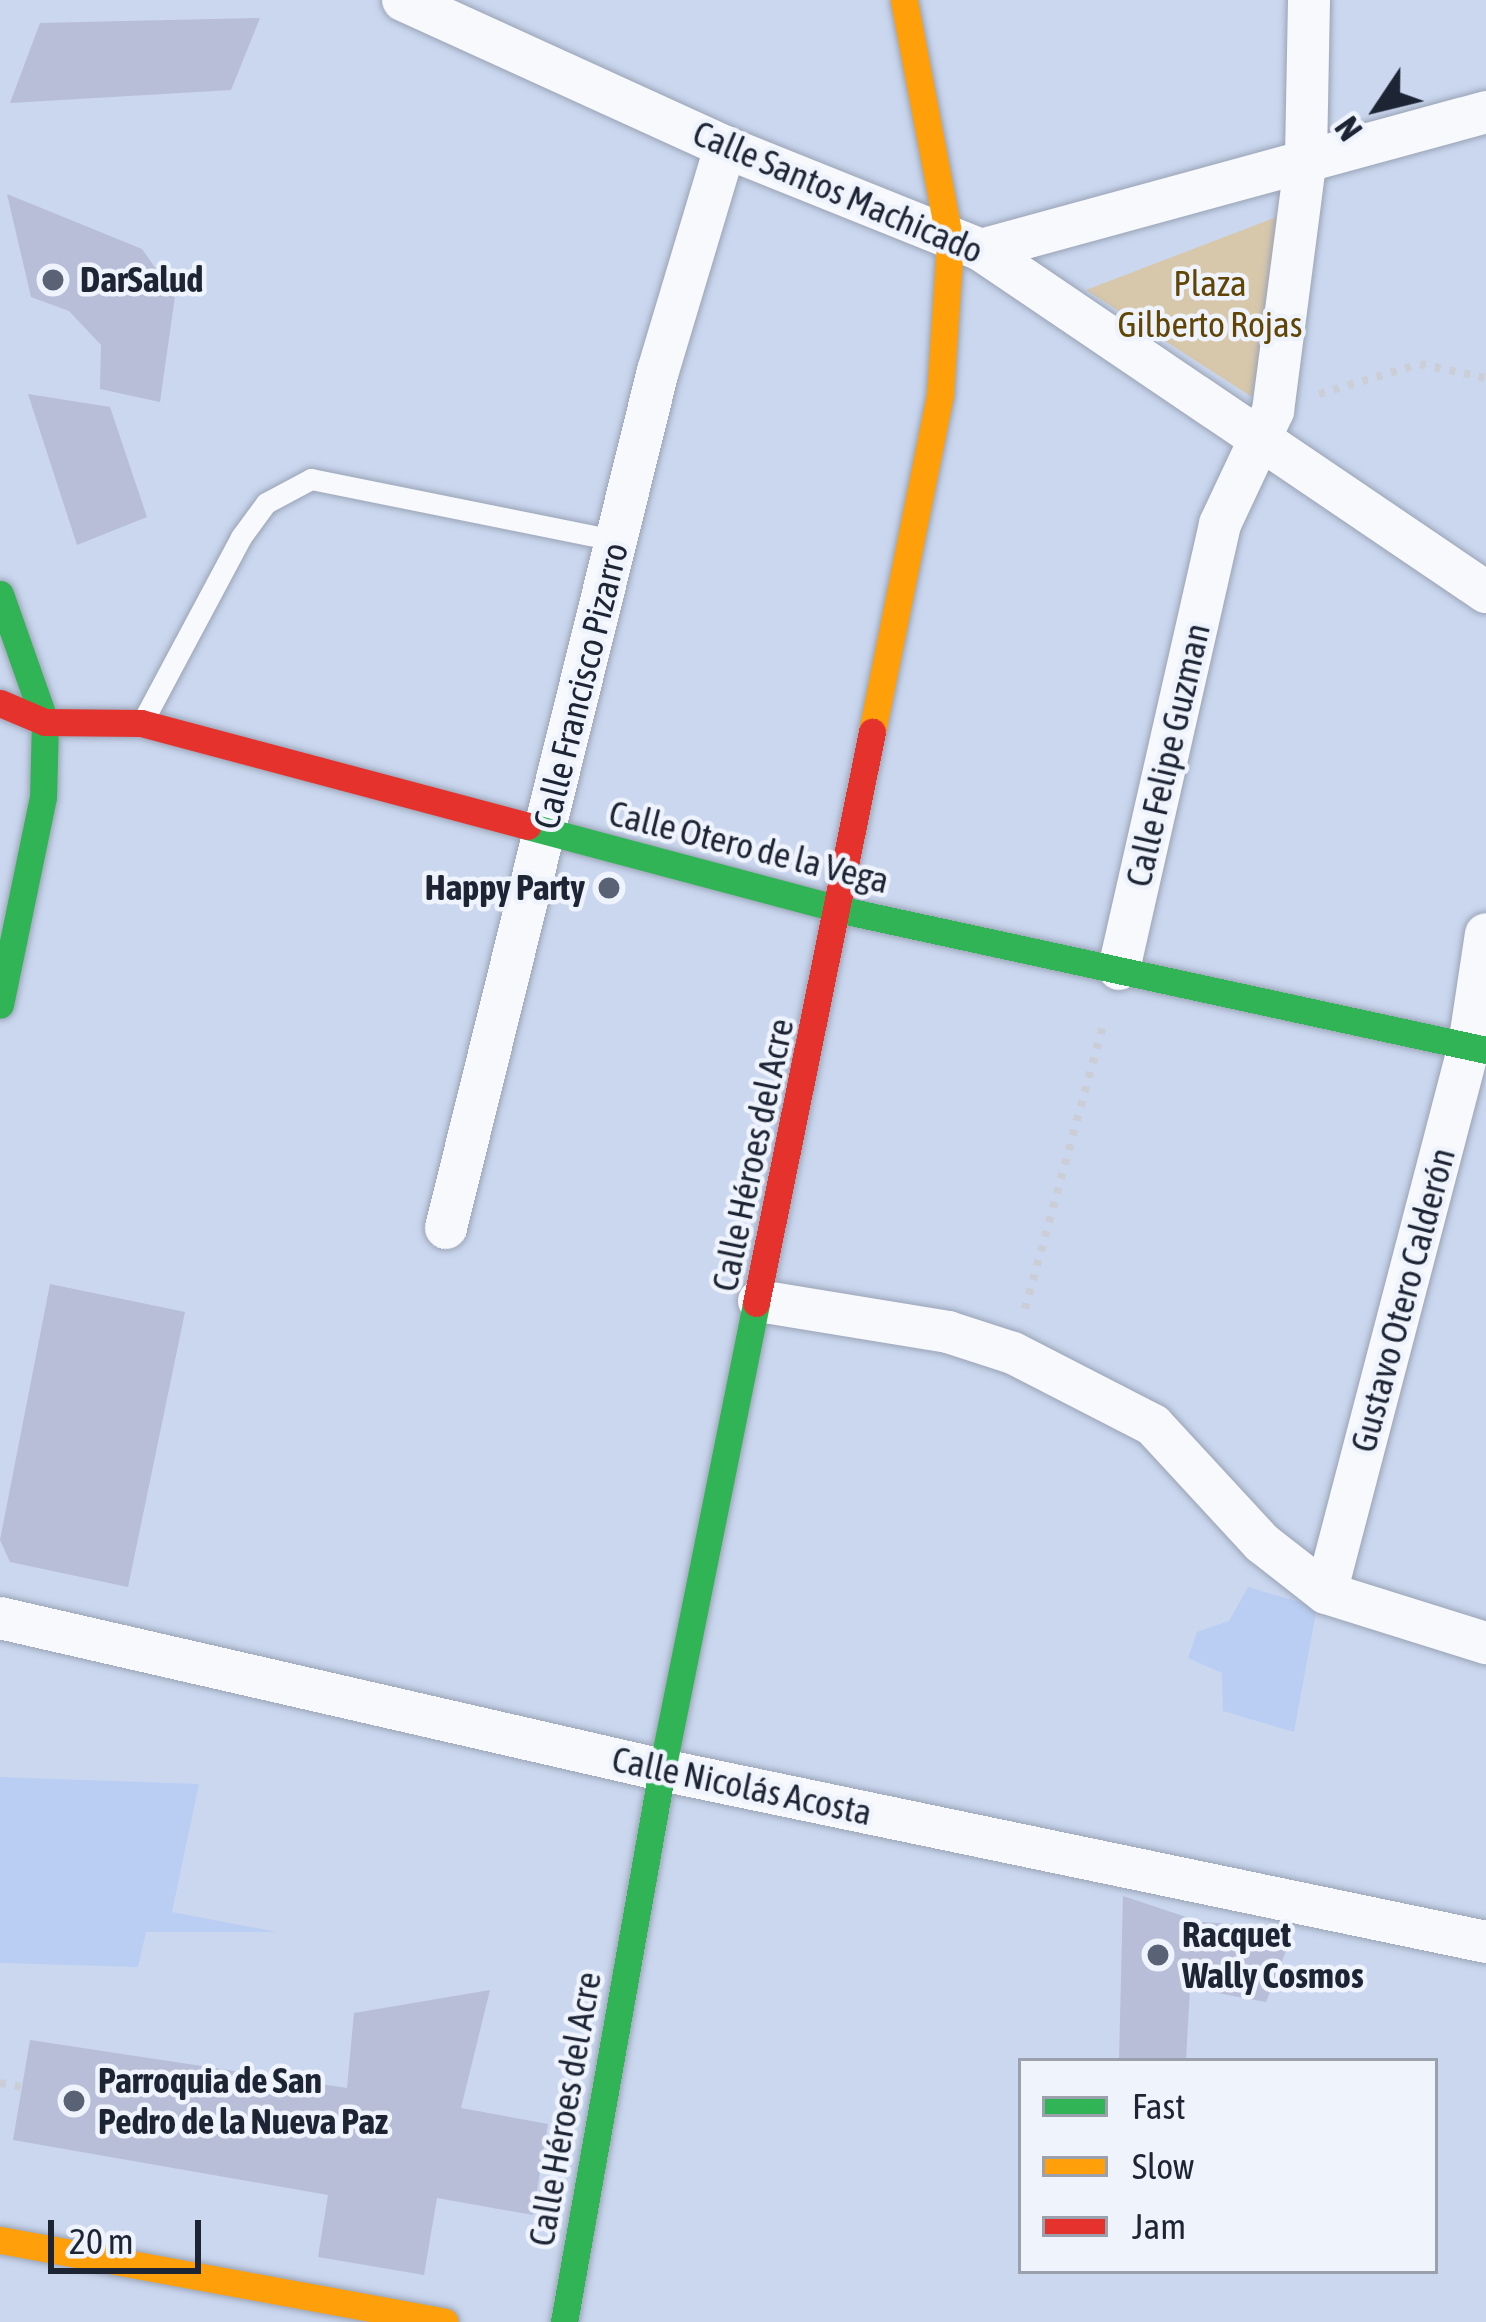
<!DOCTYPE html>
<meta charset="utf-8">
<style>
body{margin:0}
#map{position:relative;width:1486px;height:2322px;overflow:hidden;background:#cad7ef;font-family:"Asap Condensed",sans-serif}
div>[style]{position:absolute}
.built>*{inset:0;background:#bacef4}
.green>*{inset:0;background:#d8c8ab}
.building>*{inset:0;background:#b8bed7}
.path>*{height:8px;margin-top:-4px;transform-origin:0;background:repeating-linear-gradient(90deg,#cbced6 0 6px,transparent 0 15px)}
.roads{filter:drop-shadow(0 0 3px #9aa3b5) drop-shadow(0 0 3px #9aa3b5)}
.lane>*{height:21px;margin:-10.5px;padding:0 10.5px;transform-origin:10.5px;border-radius:10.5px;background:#f7f9fd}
.street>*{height:42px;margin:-21px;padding:0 21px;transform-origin:21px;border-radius:21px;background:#f7f9fd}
.fast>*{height:27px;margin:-13.5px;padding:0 13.5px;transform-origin:13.5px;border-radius:13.5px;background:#30b455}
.slow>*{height:27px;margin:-13.5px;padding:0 13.5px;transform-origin:13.5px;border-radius:13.5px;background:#ff9f0a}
.jam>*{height:27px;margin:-13.5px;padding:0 13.5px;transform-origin:13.5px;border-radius:13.5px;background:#e5322d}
.dots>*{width:33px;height:33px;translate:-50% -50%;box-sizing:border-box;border:6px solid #eef3fc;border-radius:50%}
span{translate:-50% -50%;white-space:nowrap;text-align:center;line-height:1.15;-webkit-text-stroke:9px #eef3fc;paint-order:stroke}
.street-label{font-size:36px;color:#1d2535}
.poi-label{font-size:36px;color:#1d2535;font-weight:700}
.left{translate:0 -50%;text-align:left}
.right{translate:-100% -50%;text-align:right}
.park-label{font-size:36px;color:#604504}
.legend{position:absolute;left:1018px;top:2058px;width:420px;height:216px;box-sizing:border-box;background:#eef3fc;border:3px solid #9aa1ac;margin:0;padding:15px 21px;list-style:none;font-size:36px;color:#1d2535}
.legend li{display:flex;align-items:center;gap:24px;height:60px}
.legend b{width:60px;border:3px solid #9aa1ac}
.north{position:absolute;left:1318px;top:48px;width:120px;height:120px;-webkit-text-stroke:9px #eef3fc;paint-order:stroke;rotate:235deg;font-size:33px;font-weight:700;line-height:48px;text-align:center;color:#1d2535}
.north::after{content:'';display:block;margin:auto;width:42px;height:54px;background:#1d2535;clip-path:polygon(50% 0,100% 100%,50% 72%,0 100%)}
.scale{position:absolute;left:48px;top:2220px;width:153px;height:54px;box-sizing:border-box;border:6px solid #1d2535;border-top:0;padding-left:15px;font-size:36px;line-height:42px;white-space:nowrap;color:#1d2535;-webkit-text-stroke:9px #eef3fc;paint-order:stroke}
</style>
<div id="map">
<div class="built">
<div style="clip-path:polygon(1248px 1587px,1317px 1607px,1294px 1732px,1223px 1711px,1222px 1673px,1188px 1658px,1197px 1632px,1229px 1621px)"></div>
<div style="clip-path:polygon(0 1777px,199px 1784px,172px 1912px,277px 1932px,146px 1932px,138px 1967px,0 1963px)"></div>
</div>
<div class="green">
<div style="clip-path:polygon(1287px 213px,1252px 397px,1086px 290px)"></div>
</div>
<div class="building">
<div style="clip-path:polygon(260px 18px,231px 90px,10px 103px,40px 23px)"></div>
<div style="clip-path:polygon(7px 194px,142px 249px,175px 296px,160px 402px,100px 389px,101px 345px,69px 311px,31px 297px)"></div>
<div style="clip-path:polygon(28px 394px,110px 407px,147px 517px,77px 545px)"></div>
<div style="clip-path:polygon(50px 1284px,185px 1312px,128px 1587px,10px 1562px,0 1540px)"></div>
<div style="clip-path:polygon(1123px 1896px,1201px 1922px,1295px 1928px,1266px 2002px,1190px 1988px,1186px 2061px,1119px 2061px)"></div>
<div style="clip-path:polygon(490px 1990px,461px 2108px,548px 2124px,533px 2215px,437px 2198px,424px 2275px,318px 2257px,328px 2195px,13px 2140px,30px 2040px,347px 2088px,354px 2013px)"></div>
</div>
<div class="path">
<div style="left:1319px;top:394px;width:105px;rotate:-16.5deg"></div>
<div style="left:1420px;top:364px;width:67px;rotate:12deg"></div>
<div style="left:1025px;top:1309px;width:297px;rotate:-74.6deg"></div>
<div style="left:0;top:2083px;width:22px;rotate:10deg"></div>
</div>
<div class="roads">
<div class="lane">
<div style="left:145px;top:717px;width:204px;rotate:-61.9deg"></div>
<div style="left:241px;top:537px;width:42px;rotate:-53.7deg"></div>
<div style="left:266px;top:503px;width:51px;rotate:-28.1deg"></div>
<div style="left:311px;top:479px;width:314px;rotate:11.4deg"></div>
</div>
<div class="street">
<div style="left:403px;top:0;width:354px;rotate:24.5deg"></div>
<div style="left:725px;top:147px;width:276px;rotate:21.9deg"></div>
<div style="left:981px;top:250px;width:610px;rotate:34.11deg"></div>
<div style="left:981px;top:250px;width:524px;rotate:-15.28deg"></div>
<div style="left:1119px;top:969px;width:456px;rotate:-77.2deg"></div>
<div style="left:1220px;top:524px;width:125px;rotate:-64.9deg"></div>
<div style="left:1273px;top:411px;width:256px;rotate:-82.6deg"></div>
<div style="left:1306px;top:157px;width:157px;rotate:-88.9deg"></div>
<div style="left:446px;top:1228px;width:883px;rotate:-76.11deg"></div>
<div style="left:658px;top:371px;width:234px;rotate:-73.3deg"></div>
<div style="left:759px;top:1301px;width:192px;rotate:9.3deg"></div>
<div style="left:948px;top:1332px;width:68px;rotate:17.9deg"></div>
<div style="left:1013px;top:1353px;width:157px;rotate:27.2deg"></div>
<div style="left:1153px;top:1425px;width:161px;rotate:47.3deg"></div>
<div style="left:1262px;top:1543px;width:81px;rotate:38deg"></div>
<div style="left:1326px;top:1593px;width:168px;rotate:17.4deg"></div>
<div style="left:1326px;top:1593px;width:565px;rotate:-75.35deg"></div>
<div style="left:1469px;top:1046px;width:113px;rotate:-81.4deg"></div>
<div style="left:0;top:1618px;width:679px;rotate:12.93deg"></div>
<div style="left:662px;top:1770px;width:842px;rotate:11.79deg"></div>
</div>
<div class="fast">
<div style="left:0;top:594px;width:136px;rotate:70.6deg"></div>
<div style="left:45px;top:722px;width:75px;rotate:91.5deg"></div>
<div style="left:43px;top:797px;width:212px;rotate:101.7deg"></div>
<div style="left:527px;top:826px;width:326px;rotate:14.9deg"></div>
<div style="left:842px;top:910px;width:659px;rotate:12.26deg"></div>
<div style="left:564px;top:2322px;width:561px;rotate:-79.93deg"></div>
<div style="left:662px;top:1770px;width:476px;rotate:-78.6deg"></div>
</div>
<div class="slow">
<div style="left:872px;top:732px;width:345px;rotate:-78.6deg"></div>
<div style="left:940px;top:394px;width:152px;rotate:-86.2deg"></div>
<div style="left:950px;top:242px;width:246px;rotate:-100.8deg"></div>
<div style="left:0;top:2240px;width:452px;rotate:10.4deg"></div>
</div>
<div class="jam">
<div style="left:0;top:703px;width:49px;rotate:22.9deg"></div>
<div style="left:45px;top:722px;width:96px;rotate:0.6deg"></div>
<div style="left:141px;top:723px;width:400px;rotate:14.9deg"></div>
<div style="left:756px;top:1303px;width:583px;rotate:-78.52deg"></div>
</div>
</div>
<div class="dots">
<div style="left:53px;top:280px;background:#5a6376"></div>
<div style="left:609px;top:888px;background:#5a6376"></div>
<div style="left:1158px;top:1955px;background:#5a6376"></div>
<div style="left:74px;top:2101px;background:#5a6376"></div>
</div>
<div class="street-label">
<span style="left:838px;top:192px;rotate:23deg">Calle Santos Machicado</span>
<span style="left:581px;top:686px;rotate:-76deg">Calle Francisco Pizarro</span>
<span style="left:1168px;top:755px;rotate:-77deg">Calle Felipe Guzman</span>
<span style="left:749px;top:847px;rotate:14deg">Calle Otero de la Vega</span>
<span style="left:753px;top:1155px;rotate:-78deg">Calle Héroes del Acre</span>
<span style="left:1403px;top:1300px;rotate:-75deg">Gustavo Otero Calderón</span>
<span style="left:742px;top:1786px;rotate:12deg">Calle Nicolás Acosta</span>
<span style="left:565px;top:2109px;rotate:-80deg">Calle Héroes del Acre</span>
</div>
<div class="poi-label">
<span class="left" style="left:80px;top:280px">DarSalud</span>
<span class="right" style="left:585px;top:888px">Happy Party</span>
<span class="left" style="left:1182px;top:1955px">Racquet<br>Wally Cosmos</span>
<span class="left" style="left:98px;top:2101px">Parroquia de San<br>Pedro de la Nueva Paz</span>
</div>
<div class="park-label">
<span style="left:1210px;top:304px">Plaza<br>Gilberto Rojas</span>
</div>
<ul class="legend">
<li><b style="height:15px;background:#30b455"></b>Fast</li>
<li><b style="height:15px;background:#ff9f0a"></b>Slow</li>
<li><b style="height:15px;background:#e5322d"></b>Jam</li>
</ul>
<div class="north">N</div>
<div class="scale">20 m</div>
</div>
